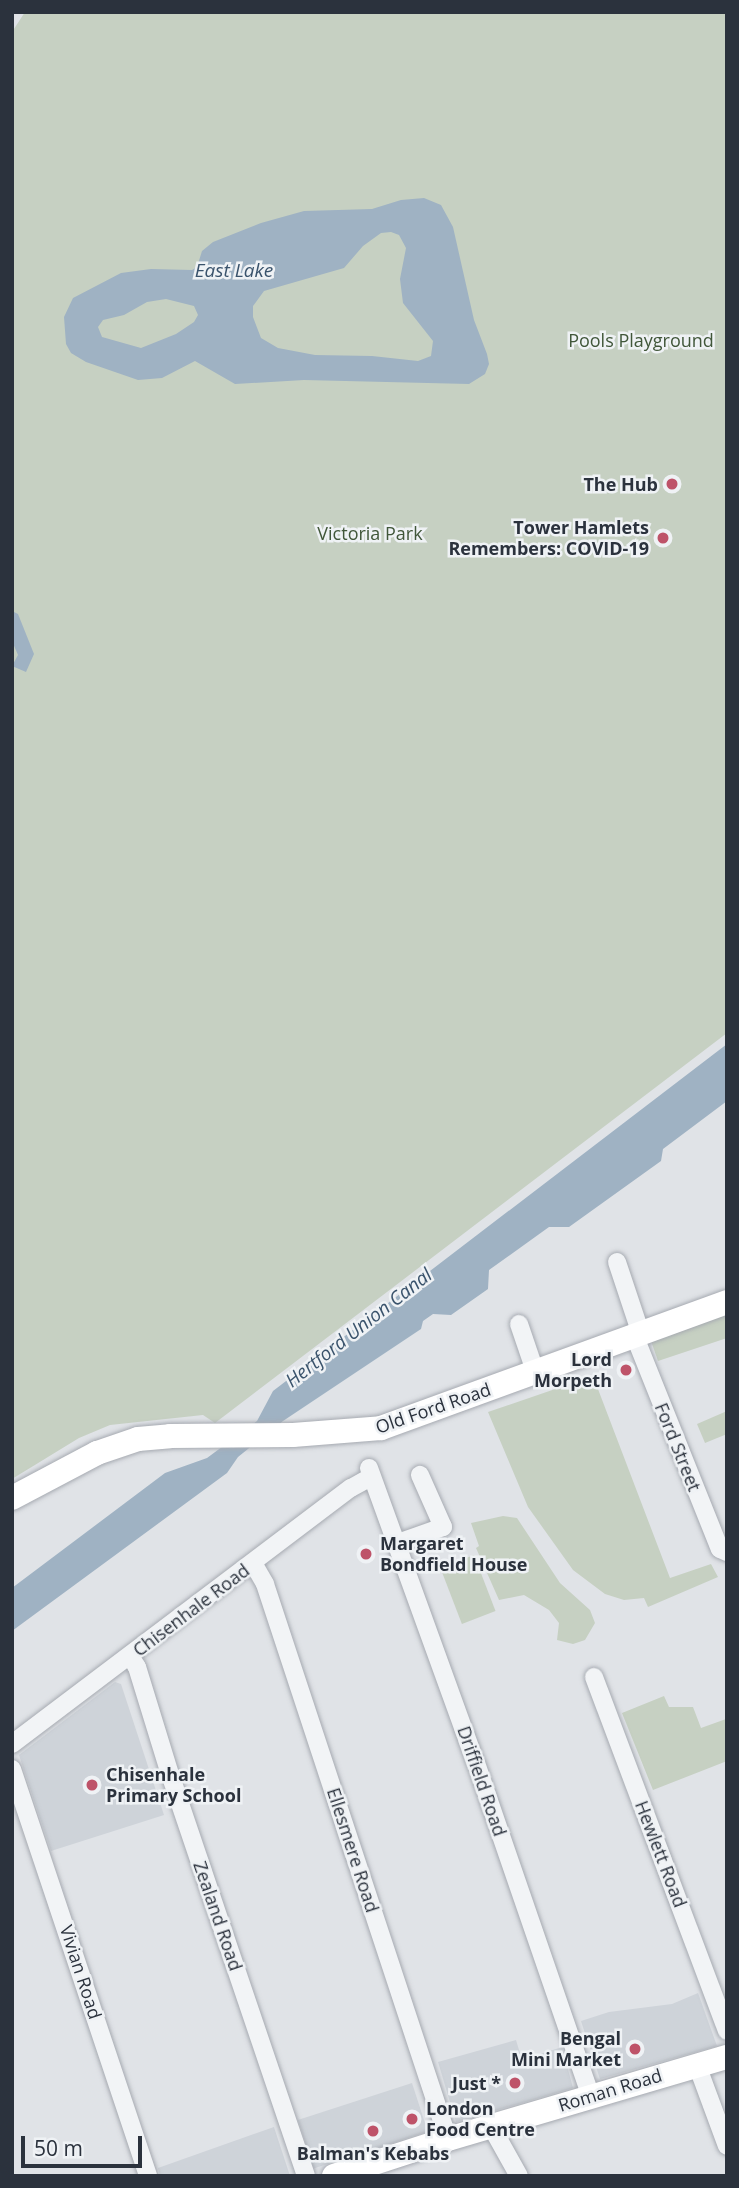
<!DOCTYPE html>
<style>
body{margin:0}
#map{position:relative;width:739px;height:2188px;overflow:hidden;background:#e0e3e7;font-family:"Open Sans",sans-serif}
div>[style]{position:absolute}
.built>*{inset:0;background:#ced3d9;transform-origin:0 0}
.green>*{inset:0;background:#c6d0c2;transform-origin:0 0}
.water>*{inset:0;background:#9fb2c3}
.roads{filter:drop-shadow(0 0 2px #a6aab1) drop-shadow(0 0 2px #a6aab1)}
.street>*{height:18px;margin:-9px;padding:0 9px;transform-origin:9px;border-radius:9px;background:#f2f4f6}
.secondary>*{height:24px;margin:-12px;padding:0 12px;transform-origin:12px;border-radius:12px;background:#fff}
.dots>*{width:19px;height:19px;translate:-50% -50%;box-sizing:border-box;border:4px solid #eff2f5;border-radius:50%}
span{translate:-50% -50%;white-space:nowrap;text-align:center;line-height:1.15;-webkit-text-stroke:5px #eff2f5;paint-order:stroke}
.park-label{font-size:18px;color:#41573a}
.poi-label{font-size:18px;color:#2b323d;font-weight:700}
.right{translate:-100% -50%;text-align:right}
.left{translate:0 -50%;text-align:left}
.street-label{font-size:18px;color:#2b323d}
.water-label{font-size:19px;color:#3a536c;font-style:italic}
.frame{position:absolute;inset:0;border:14px solid #2b323d;pointer-events:none}
.scale{position:absolute;left:21px;top:2136px;width:121px;height:32px;box-sizing:border-box;border:4px solid #2b323d;border-top:0;padding-left:9px;font-size:21px;line-height:24px;white-space:nowrap;color:#2b323d;-webkit-text-stroke:5px #eff2f5;paint-order:stroke}
</style>
<div id="map">
<div class="built">
<div style="clip-path:polygon(115px 1682px,121px 1684px,164px 1815px,51px 1851px,19px 1755px)"></div>
<div style="clip-path:polygon(698px 1993px,717px 2046px,600px 2079px,581px 2021px,609px 2012px,672px 2004px)"></div>
<div style="clip-path:polygon(516px 2040px,522px 2060px,562px 2047px,573px 2088px,456px 2122px,438px 2062px)"></div>
<div style="left:412px;top:2083px;width:51px;height:120px;rotate:72deg"></div>
<div style="clip-path:polygon(274px 2127px,290px 2176px,160px 2176px,158px 2168px)"></div>
</div>
<div class="green">
<div style="clip-path:polygon(25px 12px,727px 12px,727px 1033px,215px 1423px,203px 1415px,110px 1425px,79px 1438px,12px 1479px,12px 32px)"></div>
<div style="clip-path:polygon(727px 1311px,727px 1338px,658px 1361px,650px 1338px)"></div>
<div style="clip-path:polygon(593px 1376px,670px 1578px,711px 1564px,718px 1577px,648px 1607px,644px 1598px,624px 1600px,605px 1594px,573px 1570px,528px 1507px,488px 1412px)"></div>
<div style="clip-path:polygon(727px 1411px,727px 1434px,705px 1443px,697px 1424px)"></div>
<div style="clip-path:polygon(503px 1516px,517px 1518px,560px 1583px,590px 1610px,595px 1623px,585px 1640px,573px 1644px,557px 1640px,559px 1623px,549px 1610px,524px 1595px,499px 1600px,476px 1548px,479px 1546px,471px 1523px)"></div>
<div style="left:474px;top:1555px;width:60px;height:36px;rotate:69deg"></div>
<div style="clip-path:polygon(664px 1696px,669px 1707px,693px 1707px,701px 1728px,726px 1719px,727px 1761px,653px 1790px,622px 1713px)"></div>
</div>
<div class="water">
<div style="clip-path:polygon(evenodd,424px 198px,441px 205px,453px 227px,474px 320px,487px 354px,489px 364px,485px 374px,469px 384px,304px 380px,235px 384px,195px 361px,162px 378px,138px 380px,86px 362px,71px 353px,66px 344px,64px 317px,73px 298px,121px 273px,151px 269px,192px 270px,197px 267px,202px 251px,213px 242px,261px 223px,304px 211px,372px 209px,401px 200px,424px 198px,391px 232px,399px 235px,406px 248px,400px 279px,403px 303px,433px 341px,431px 356px,418px 361px,372px 356px,315px 355px,278px 348px,261px 338px,253px 317px,253px 306px,264px 291px,344px 268px,363px 246px,381px 233px,391px 232px,424px 198px,166px 299px,194px 306px,198px 315px,194px 322px,176px 334px,141px 348px,102px 337px,98px 327px,103px 320px,124px 315px,147px 302px,166px 299px)"></div>
<div style="clip-path:polygon(12px 611px,18px 614px,34px 654px,26px 672px,12px 666px,18px 655px,12px 641px)"></div>
<div style="clip-path:polygon(727px 1044px,727px 1101px,663px 1149px,661px 1161px,569px 1227px,549px 1227px,489px 1270px,488px 1289px,451px 1315px,433px 1314px,423px 1321px,421px 1329px,283px 1421px,238px 1457px,227px 1473px,12px 1631px,12px 1588px,165px 1473px,207px 1458px,257px 1421px,273px 1391px)"></div>
</div>
<div class="roads">
<div class="street">
<div style="left:617px;top:1262px;width:76px;rotate:71.6deg"></div>
<div style="left:519px;top:1324px;width:50px;rotate:71.2deg"></div>
<div style="left:635px;top:1337px;width:228px;rotate:68.2deg"></div>
<div style="left:720px;top:1549px;width:8px;rotate:23deg"></div>
<div style="left:369px;top:1468px;width:314px;rotate:70.1deg"></div>
<div style="left:476px;top:1763px;width:353px;rotate:71deg"></div>
<div style="left:395px;top:1544px;width:51px;rotate:-19.5deg"></div>
<div style="left:443px;top:1527px;width:57px;rotate:-113.9deg"></div>
<div style="left:253px;top:1563px;width:24px;rotate:60deg"></div>
<div style="left:265px;top:1584px;width:584px;rotate:71.75deg"></div>
<div style="left:130px;top:1656px;width:13px;rotate:58deg"></div>
<div style="left:137px;top:1667px;width:112px;rotate:72.9deg"></div>
<div style="left:170px;top:1774px;width:424px;rotate:71.3deg"></div>
<div style="left:594px;top:1677px;width:378px;rotate:69.4deg"></div>
<div style="left:12px;top:1744px;width:425px;rotate:-37.1deg"></div>
<div style="left:351px;top:1488px;width:23px;rotate:-29deg"></div>
<div style="left:12px;top:1769px;width:429px;rotate:71.5deg"></div>
<div style="left:697px;top:2065px;width:86px;rotate:69.7deg"></div>
<div style="left:491px;top:2126px;width:57px;rotate:60.8deg"></div>
</div>
<div class="secondary">
<div style="left:12px;top:1498px;width:96px;rotate:-27.9deg"></div>
<div style="left:97px;top:1453px;width:43px;rotate:-18.9deg"></div>
<div style="left:138px;top:1439px;width:32px;rotate:-5deg"></div>
<div style="left:170px;top:1436px;width:123px;rotate:-0.5deg"></div>
<div style="left:293px;top:1435px;width:88px;rotate:-4.5deg"></div>
<div style="left:381px;top:1428px;width:368px;rotate:-20deg"></div>
<div style="left:334px;top:2176px;width:120px;rotate:-18deg"></div>
<div style="left:448px;top:2139px;width:291px;rotate:-16.4deg"></div>
</div>
</div>
<div class="dots">
<div style="left:672px;top:484px;background:#be5369"></div>
<div style="left:663px;top:538px;background:#be5369"></div>
<div style="left:626px;top:1370px;background:#be5369"></div>
<div style="left:366px;top:1554px;background:#be5369"></div>
<div style="left:92px;top:1785px;background:#be5369"></div>
<div style="left:635px;top:2049px;background:#be5369"></div>
<div style="left:515px;top:2083px;background:#be5369"></div>
<div style="left:412px;top:2119px;background:#be5369"></div>
<div style="left:373px;top:2131px;background:#be5369"></div>
</div>
<div class="park-label">
<span style="left:641px;top:340px">Pools Playground</span>
<span style="left:370px;top:533px">Victoria Park</span>
</div>
<div class="poi-label">
<span class="right" style="left:658px;top:484px">The Hub</span>
<span class="right" style="left:649px;top:538px">Tower Hamlets<br>Remembers: COVID-19</span>
<span class="right" style="left:612px;top:1370px">Lord<br>Morpeth</span>
<span class="left" style="left:380px;top:1554px">Margaret<br>Bondfield House</span>
<span class="left" style="left:106px;top:1785px">Chisenhale<br>Primary School</span>
<span class="right" style="left:621px;top:2049px">Bengal<br>Mini Market</span>
<span class="right" style="left:501px;top:2083px">Just *</span>
<span class="left" style="left:426px;top:2119px">London<br>Food Centre</span>
<span style="left:373px;top:2153px">Balman's Kebabs</span>
</div>
<div class="street-label">
<span style="left:433px;top:1408px;rotate:-19deg">Old Ford Road</span>
<span style="left:678px;top:1447px;rotate:68deg">Ford Street</span>
<span style="left:191px;top:1610px;rotate:-37deg">Chisenhale Road</span>
<span style="left:482px;top:1781px;rotate:71deg">Driffield Road</span>
<span style="left:353px;top:1850px;rotate:72deg">Ellesmere Road</span>
<span style="left:661px;top:1854px;rotate:69deg">Hewlett Road</span>
<span style="left:218px;top:1916px;rotate:71deg">Zealand Road</span>
<span style="left:81px;top:1972px;rotate:72deg">Vivian Road</span>
<span style="left:610px;top:2090px;rotate:-17deg">Roman Road</span>
</div>
<div class="water-label">
<span style="left:234px;top:271px">East Lake</span>
<span style="left:359px;top:1328px;rotate:-38deg">Hertford Union Canal</span>
</div>
<div class="frame"></div>
<div class="scale">50 m</div>
</div>
